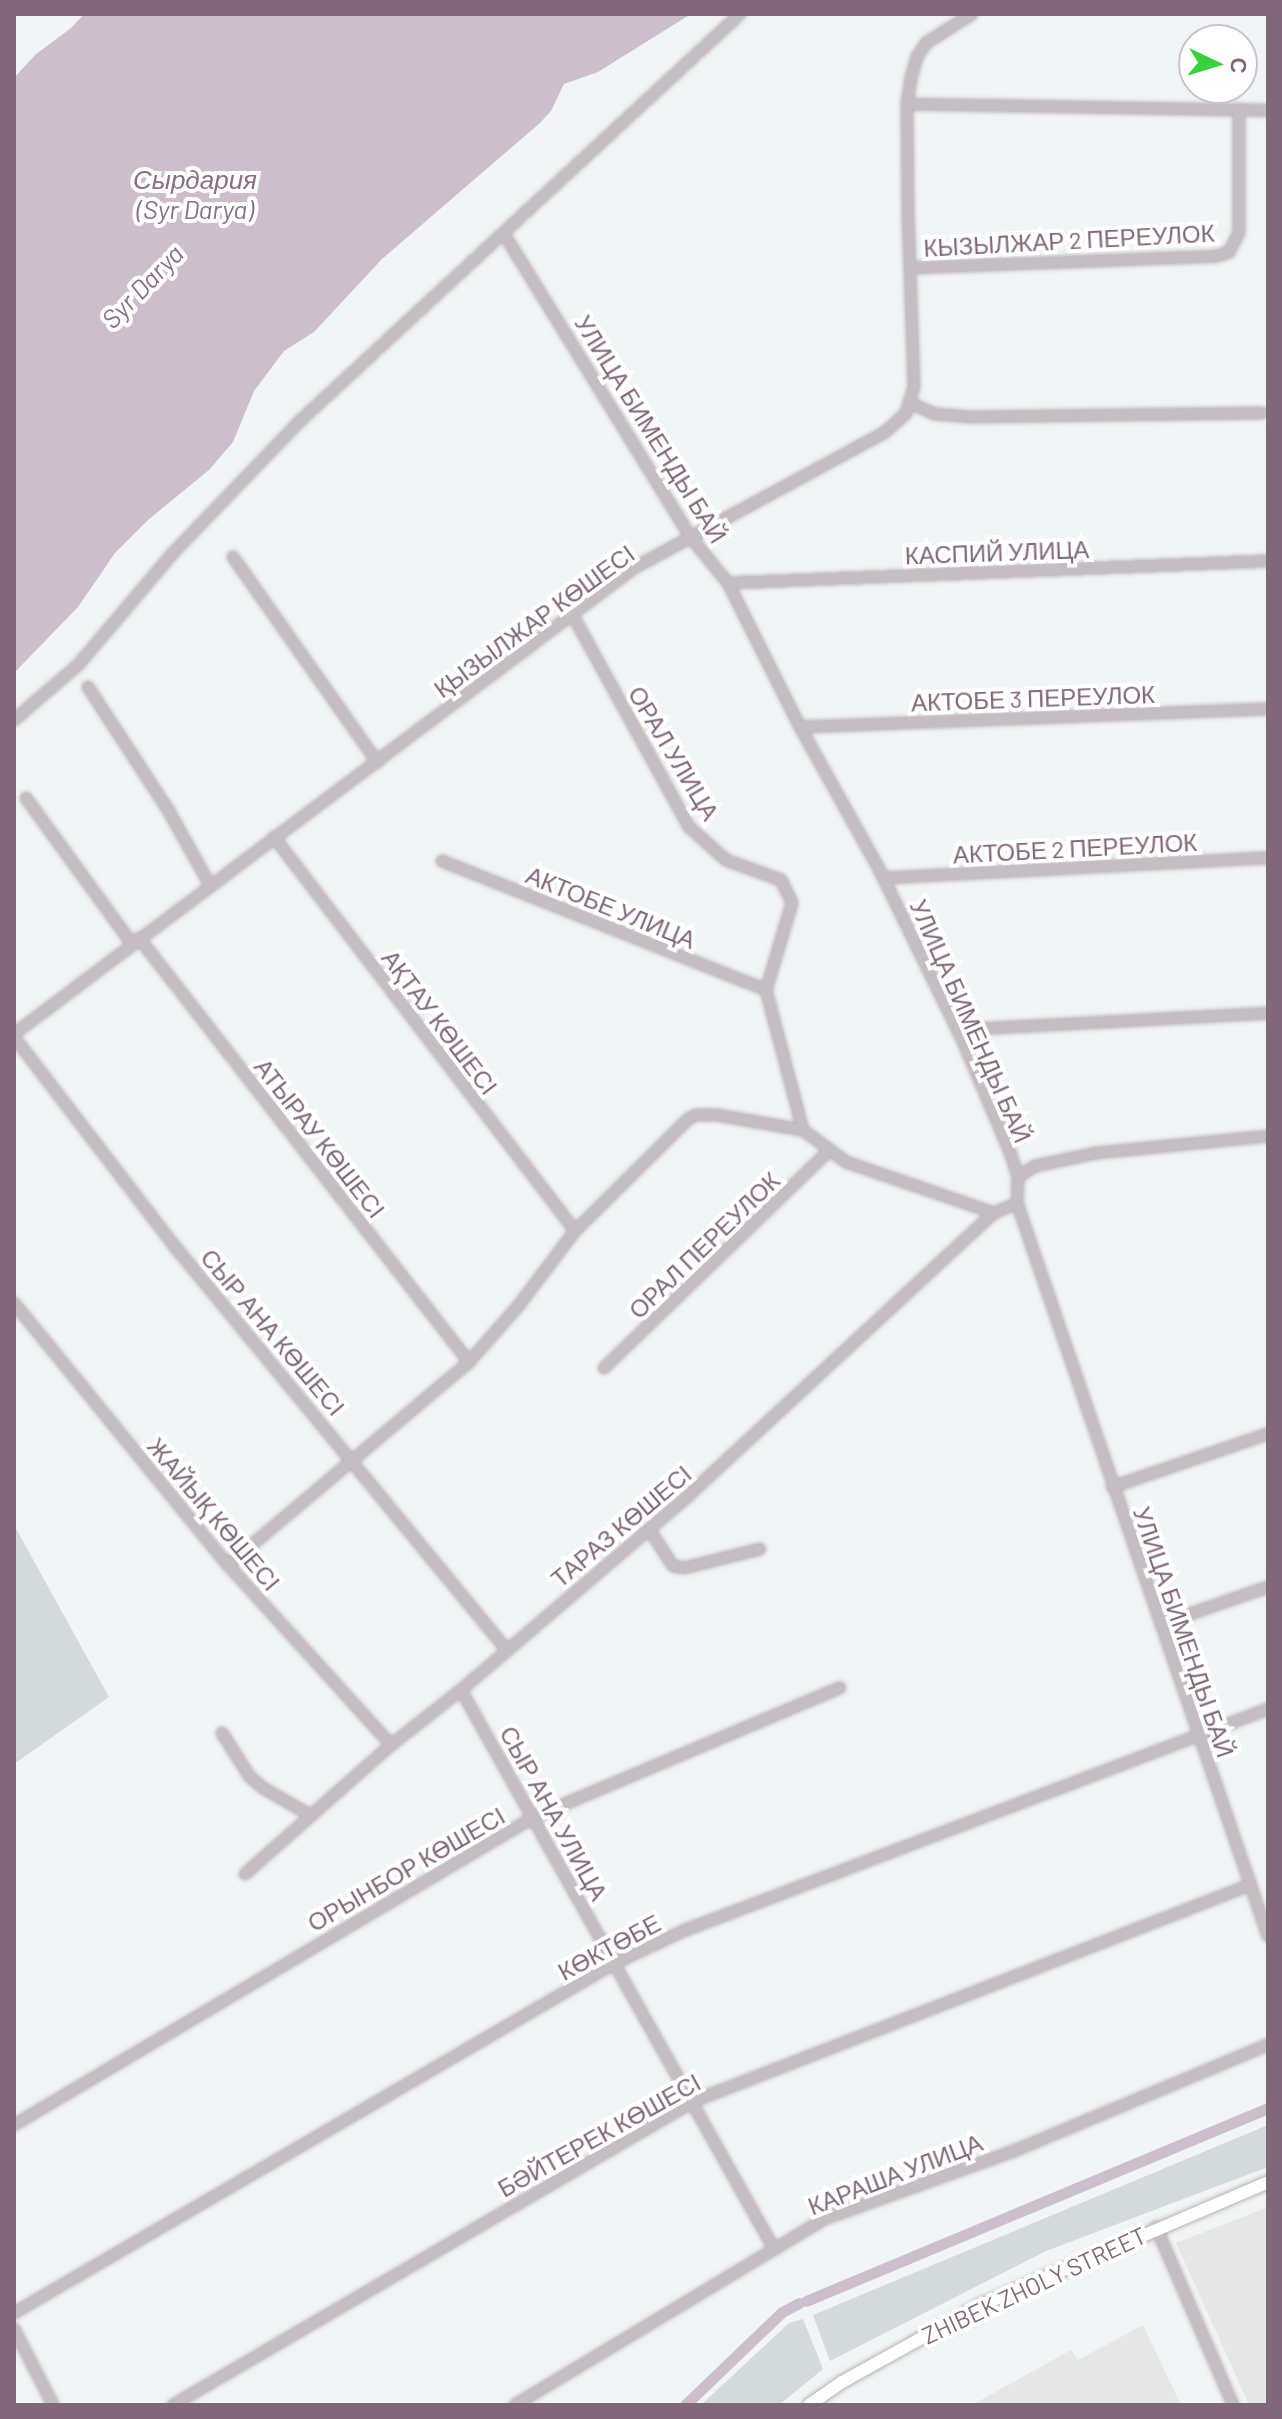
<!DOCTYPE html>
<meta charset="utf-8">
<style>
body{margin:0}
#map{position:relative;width:1282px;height:2419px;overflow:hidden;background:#f2f5f5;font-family:Barlow,sans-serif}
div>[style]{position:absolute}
.built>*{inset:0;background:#e6e6e7}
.green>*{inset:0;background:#d4d9dc}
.water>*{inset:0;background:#ccbfcb}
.canal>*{height:11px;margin:-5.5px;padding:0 5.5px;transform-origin:5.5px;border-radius:5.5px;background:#ccbfcb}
.roads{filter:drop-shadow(0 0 2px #b8b0b6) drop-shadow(0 0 2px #b8b0b6)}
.minor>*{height:10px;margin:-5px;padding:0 5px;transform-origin:5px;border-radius:5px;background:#c4bdc2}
.major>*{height:12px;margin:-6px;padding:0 6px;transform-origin:6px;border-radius:6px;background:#fff}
span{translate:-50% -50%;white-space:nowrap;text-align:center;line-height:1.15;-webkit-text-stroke:8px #fff;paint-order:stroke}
.street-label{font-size:24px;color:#80677a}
.water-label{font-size:26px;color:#8a6e88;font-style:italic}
.frame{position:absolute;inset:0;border:16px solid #80677a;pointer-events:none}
.north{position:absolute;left:1178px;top:24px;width:80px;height:80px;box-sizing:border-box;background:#fff;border:2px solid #ccc2ca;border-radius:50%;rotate:94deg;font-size:22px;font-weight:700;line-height:32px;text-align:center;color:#80677a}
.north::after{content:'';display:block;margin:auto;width:28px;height:36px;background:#37d13d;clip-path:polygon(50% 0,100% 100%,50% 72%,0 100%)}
</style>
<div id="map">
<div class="built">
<div style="clip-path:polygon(1268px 2207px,1268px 2405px,1249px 2405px,1176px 2243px)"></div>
<div style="clip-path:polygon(1143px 2325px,1181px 2405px,972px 2405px,1071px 2350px,1078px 2360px)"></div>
</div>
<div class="green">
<div style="clip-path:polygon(14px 1525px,109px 1697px,14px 1764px)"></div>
<div style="clip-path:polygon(1268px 2125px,1268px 2167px,1046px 2251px,830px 2361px,813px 2315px)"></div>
<div style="clip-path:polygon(803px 2319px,823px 2369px,779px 2405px,701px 2405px,789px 2323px)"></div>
</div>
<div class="water">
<div style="clip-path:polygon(84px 14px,691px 14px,598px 72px,564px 84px,551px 111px,540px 123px,382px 259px,314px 332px,284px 351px,254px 391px,233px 442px,209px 470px,148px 520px,115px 553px,78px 607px,14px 673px,14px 78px,35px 55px,71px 28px)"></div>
</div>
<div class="canal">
<div style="left:806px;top:2301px;width:501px;rotate:-22.67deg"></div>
<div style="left:685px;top:2405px;width:134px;rotate:-43.8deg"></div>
<div style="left:782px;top:2312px;width:19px;rotate:-28deg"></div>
</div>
<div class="roads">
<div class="minor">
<div style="left:907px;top:104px;width:361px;rotate:1deg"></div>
<div style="left:504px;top:234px;width:358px;rotate:58.4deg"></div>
<div style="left:692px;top:539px;width:57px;rotate:50.7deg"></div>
<div style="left:728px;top:583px;width:161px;rotate:63.4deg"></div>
<div style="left:800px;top:727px;width:165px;rotate:60.9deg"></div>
<div style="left:880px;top:871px;width:187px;rotate:64deg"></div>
<div style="left:962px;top:1039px;width:123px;rotate:67deg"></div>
<div style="left:1010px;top:1152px;width:26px;rotate:72deg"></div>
<div style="left:1018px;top:1177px;width:26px;rotate:92deg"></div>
<div style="left:1017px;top:1203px;width:775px;rotate:71.1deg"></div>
<div style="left:910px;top:268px;width:307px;rotate:-2.2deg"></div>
<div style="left:1217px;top:256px;width:13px;rotate:-18deg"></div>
<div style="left:1229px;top:252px;width:22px;rotate:-63deg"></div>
<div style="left:1239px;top:232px;width:123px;rotate:-90deg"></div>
<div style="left:910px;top:403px;width:27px;rotate:24deg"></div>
<div style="left:935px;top:414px;width:35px;rotate:5deg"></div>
<div style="left:970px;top:417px;width:292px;rotate:-0.8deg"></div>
<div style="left:233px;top:557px;width:251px;rotate:54.9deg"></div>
<div style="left:728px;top:583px;width:540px;rotate:-2.33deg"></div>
<div style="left:572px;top:614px;width:243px;rotate:61.2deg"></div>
<div style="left:689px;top:827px;width:50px;rotate:41.7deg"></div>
<div style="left:726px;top:860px;width:59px;rotate:20deg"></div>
<div style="left:781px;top:880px;width:25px;rotate:64deg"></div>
<div style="left:792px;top:903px;width:91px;rotate:106.6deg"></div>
<div style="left:766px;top:990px;width:145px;rotate:75.2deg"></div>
<div style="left:803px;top:1130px;width:54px;rotate:36.7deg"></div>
<div style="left:846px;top:1162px;width:157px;rotate:19deg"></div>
<div style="left:88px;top:687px;width:145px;rotate:56.9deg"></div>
<div style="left:167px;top:808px;width:88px;rotate:60.8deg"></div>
<div style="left:14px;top:720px;width:84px;rotate:-40.7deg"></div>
<div style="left:78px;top:665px;width:145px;rotate:-49.7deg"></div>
<div style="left:172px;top:554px;width:185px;rotate:-46.1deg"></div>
<div style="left:300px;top:421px;width:599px;rotate:-42.77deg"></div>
<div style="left:800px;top:727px;width:468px;rotate:-2.2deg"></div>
<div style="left:26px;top:798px;width:180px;rotate:54deg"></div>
<div style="left:274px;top:837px;width:496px;rotate:52.6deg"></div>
<div style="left:442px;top:861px;width:349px;rotate:21.7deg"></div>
<div style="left:884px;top:878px;width:385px;rotate:-3deg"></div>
<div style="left:139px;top:938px;width:537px;rotate:52.11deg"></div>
<div style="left:957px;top:1030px;width:311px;rotate:-3.1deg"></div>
<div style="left:14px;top:1034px;width:776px;rotate:-36.93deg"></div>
<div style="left:634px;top:568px;width:284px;rotate:-28.4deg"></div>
<div style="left:884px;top:433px;width:30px;rotate:-42deg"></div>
<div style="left:906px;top:413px;width:28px;rotate:-73deg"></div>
<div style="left:914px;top:386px;width:172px;rotate:-92deg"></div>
<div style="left:908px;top:214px;width:110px;rotate:-90.5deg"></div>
<div style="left:907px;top:104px;width:26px;rotate:-81deg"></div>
<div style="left:911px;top:78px;width:22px;rotate:-74deg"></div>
<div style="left:917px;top:57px;width:17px;rotate:-57deg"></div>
<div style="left:926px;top:43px;width:54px;rotate:-32.2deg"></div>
<div style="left:14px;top:1037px;width:266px;rotate:52.5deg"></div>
<div style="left:176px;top:1248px;width:519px;rotate:50.55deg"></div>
<div style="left:1018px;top:1177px;width:20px;rotate:-33deg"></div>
<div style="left:1035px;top:1166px;width:62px;rotate:-12deg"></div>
<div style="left:1096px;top:1153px;width:173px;rotate:-5.6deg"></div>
<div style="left:14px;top:1303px;width:338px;rotate:50.8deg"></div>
<div style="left:228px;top:1565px;width:243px;rotate:47.8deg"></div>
<div style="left:604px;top:1368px;width:314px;rotate:-44deg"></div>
<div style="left:1112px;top:1487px;width:165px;rotate:-18.8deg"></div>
<div style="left:649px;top:1529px;width:44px;rotate:57deg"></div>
<div style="left:673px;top:1566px;width:11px;rotate:10deg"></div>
<div style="left:684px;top:1568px;width:78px;rotate:-14deg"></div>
<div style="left:228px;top:1565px;width:315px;rotate:-40.1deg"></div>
<div style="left:469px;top:1362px;width:76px;rotate:-48.7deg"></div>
<div style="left:519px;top:1305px;width:93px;rotate:-52.9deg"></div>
<div style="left:575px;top:1231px;width:159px;rotate:-44.7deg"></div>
<div style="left:688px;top:1119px;width:9px;rotate:-27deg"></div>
<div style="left:696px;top:1115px;width:21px"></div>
<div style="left:717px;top:1115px;width:87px;rotate:9.9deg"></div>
<div style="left:1161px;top:1624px;width:113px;rotate:-19.1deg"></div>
<div style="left:461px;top:1690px;width:641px;rotate:60.75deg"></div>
<div style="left:222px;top:1733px;width:52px;rotate:57.5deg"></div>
<div style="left:250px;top:1777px;width:17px;rotate:40deg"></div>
<div style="left:263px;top:1788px;width:54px;rotate:29.9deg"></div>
<div style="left:245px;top:1874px;width:195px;rotate:-41.5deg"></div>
<div style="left:391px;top:1745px;width:89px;rotate:-38.2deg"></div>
<div style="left:461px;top:1690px;width:300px;rotate:-40.5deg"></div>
<div style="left:689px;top:1495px;width:415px;rotate:-42.8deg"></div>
<div style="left:994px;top:1213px;width:25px;rotate:-23deg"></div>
<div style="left:14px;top:2125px;width:604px;rotate:-30.64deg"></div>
<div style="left:534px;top:1817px;width:332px;rotate:-22.9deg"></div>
<div style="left:1156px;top:2227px;width:194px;rotate:66.6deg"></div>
<div style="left:14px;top:2313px;width:695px;rotate:-30.21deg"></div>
<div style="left:615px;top:1963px;width:75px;rotate:-25.2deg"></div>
<div style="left:683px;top:1931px;width:626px;rotate:-20.78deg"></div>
<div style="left:14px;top:2329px;width:85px;rotate:62.8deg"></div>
<div style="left:173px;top:2405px;width:603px;rotate:-30.26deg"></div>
<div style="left:694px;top:2101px;width:596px;rotate:-21.23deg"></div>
<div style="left:515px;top:2405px;width:361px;rotate:-31deg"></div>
<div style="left:824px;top:2219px;width:202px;rotate:-19.7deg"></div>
<div style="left:1014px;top:2151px;width:275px;rotate:-22.7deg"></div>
</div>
<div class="major">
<div style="left:809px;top:2405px;width:40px;rotate:-34.9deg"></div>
<div style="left:842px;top:2382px;width:157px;rotate:-29deg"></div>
<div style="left:979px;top:2306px;width:314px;rotate:-23.2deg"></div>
</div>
</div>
<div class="street-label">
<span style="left:1069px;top:240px;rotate:-3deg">КЫЗЫЛЖАР 2 ПЕРЕУЛОК</span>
<span style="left:651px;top:429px;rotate:58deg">УЛИЦА БИМЕНДЫ БАЙ</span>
<span style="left:997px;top:552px;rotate:-2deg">КАСПИЙ УЛИЦА</span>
<span style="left:534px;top:621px;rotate:-36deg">ҚЫЗЫЛЖАР КӨШЕСІ</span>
<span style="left:1033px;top:698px;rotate:-2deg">АКТОБЕ 3 ПЕРЕУЛОК</span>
<span style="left:674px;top:753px;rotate:59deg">ОРАЛ УЛИЦА</span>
<span style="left:1075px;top:848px;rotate:-3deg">АКТОБЕ 2 ПЕРЕУЛОК</span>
<span style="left:611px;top:907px;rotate:22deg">АКТОБЕ УЛИЦА</span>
<span style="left:971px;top:1021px;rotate:66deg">УЛИЦА БИМЕНДЫ БАЙ</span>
<span style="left:440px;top:1022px;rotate:53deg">АҚТАУ КӨШЕСІ</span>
<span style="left:320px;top:1138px;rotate:52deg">АТЫРАУ КӨШЕСІ</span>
<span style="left:704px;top:1245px;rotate:-44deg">ОРАЛ ПЕРЕУЛОК</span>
<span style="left:273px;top:1332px;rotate:50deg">СЫР АНА КӨШЕСІ</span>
<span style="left:214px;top:1514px;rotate:50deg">ЖАЙЫҚ КӨШЕСІ</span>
<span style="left:621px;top:1526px;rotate:-40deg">ТАРАЗ КӨШЕСІ</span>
<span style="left:1184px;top:1632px;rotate:71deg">УЛИЦА БИМЕНДЫ БАЙ</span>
<span style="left:554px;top:1813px;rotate:61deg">СЫР АНА УЛИЦА</span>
<span style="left:406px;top:1869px;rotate:-30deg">ОРЫНБОР КӨШЕСІ</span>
<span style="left:609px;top:1947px;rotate:-28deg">КӨКТӨБЕ</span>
<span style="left:599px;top:2135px;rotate:-29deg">БӘЙТЕРЕК КӨШЕСІ</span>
<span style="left:895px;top:2174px;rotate:-21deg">КАРАША УЛИЦА</span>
<span style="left:1034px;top:2285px;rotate:-25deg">ZHIBEK ZHOLY STREET</span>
</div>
<div class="water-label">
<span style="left:195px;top:194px">Сырдария<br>(Syr Darya)</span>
<span style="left:142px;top:286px;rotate:-46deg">Syr Darya</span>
</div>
<div class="frame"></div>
<div class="north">С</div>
</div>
